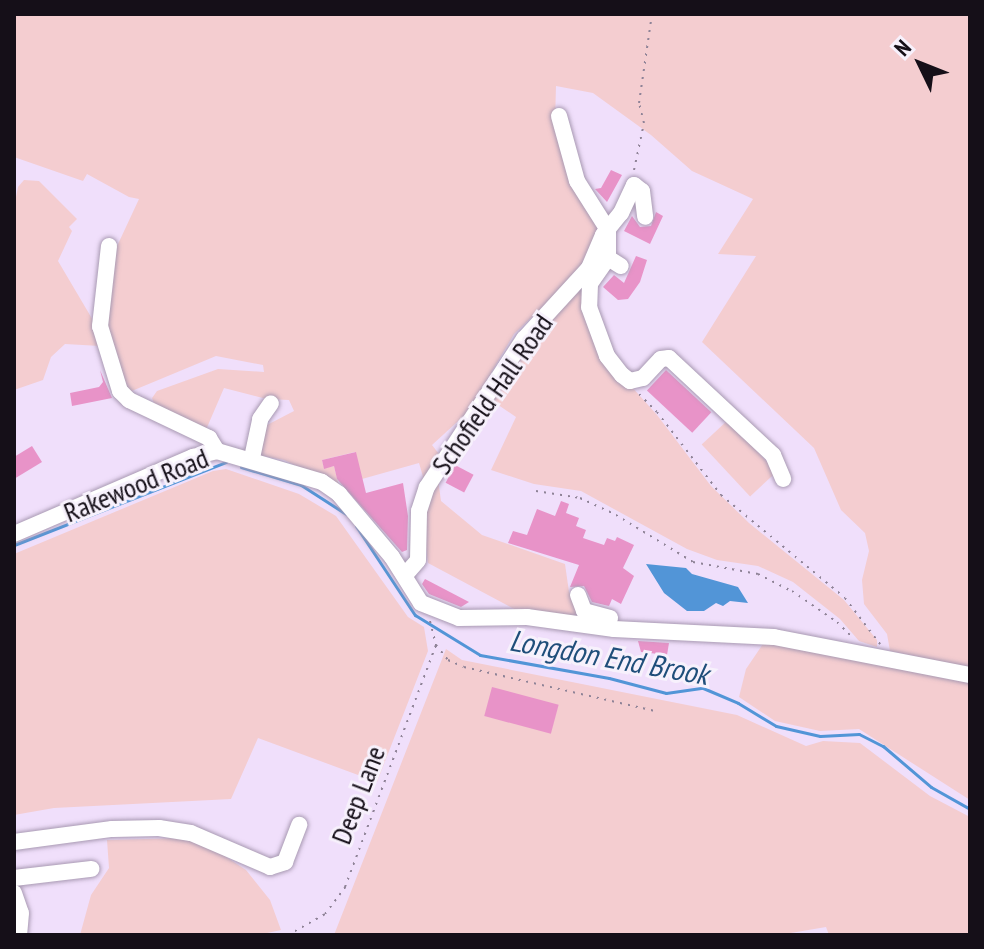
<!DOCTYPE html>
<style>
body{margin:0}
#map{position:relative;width:984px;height:949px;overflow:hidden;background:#f0dffb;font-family:"PT Sans Narrow",sans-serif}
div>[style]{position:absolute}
.green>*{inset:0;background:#f4cdd0;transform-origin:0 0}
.water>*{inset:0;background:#5295d7}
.stream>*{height:3px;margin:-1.5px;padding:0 1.5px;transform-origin:1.5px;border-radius:1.5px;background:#5295d7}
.building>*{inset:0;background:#e893c8;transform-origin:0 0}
.path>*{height:2px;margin-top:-1px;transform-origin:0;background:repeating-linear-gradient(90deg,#8f8397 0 2px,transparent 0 8px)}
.roads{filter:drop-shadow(0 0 2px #a899b2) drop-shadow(0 0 2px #a899b2)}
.minor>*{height:16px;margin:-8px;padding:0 8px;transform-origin:8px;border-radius:8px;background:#fff}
span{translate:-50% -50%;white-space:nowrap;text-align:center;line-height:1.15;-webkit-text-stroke:6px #f7f1fc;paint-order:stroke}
.street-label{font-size:28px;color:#150f18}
.water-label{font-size:30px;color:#1f4e7a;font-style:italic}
.frame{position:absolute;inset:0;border:16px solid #150f18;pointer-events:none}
.north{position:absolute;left:880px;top:24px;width:80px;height:80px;-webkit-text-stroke:6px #f7f1fc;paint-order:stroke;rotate:313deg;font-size:22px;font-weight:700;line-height:32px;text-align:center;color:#150f18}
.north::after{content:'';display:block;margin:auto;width:28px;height:36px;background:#150f18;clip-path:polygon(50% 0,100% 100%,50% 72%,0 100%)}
</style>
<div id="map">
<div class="green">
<div style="clip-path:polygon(14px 14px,970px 14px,970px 668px,890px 651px,887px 634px,864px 604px,862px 580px,869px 551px,865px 533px,841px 510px,814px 448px,702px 342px,756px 256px,718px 254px,753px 199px,692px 171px,651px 135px,593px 93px,556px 86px,555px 122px,602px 229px,578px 273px,514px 334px,468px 412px,432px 445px,439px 454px,431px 477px,424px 480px,419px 463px,362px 479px,355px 452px,322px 460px,324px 468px,334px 466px,339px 486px,284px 460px,258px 455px,267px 425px,294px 411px,289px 400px,267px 399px,224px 388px,205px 432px,156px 409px,152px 398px,157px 391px,218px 369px,264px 372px,263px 365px,216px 356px,127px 393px,107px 332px,112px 257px,139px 199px,129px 197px,87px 174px,83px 181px,14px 157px)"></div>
<div style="clip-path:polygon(24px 180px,39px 181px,77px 219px,69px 227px,72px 231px,58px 261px,94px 322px,100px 346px,65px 344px,51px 357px,43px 380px,14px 390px,14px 207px,18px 187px)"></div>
<div style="clip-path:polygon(591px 270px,583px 301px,606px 358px,657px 415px,711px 486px,749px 523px,844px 600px,877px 640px,877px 647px,859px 641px,840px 619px,793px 582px,758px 566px,717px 560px,687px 549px,581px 491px,534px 484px,491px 470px,516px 417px,491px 400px,526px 343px)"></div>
<div style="left:728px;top:420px;width:71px;height:36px;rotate:47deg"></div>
<div style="clip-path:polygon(226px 469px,299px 494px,336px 516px,408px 617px,424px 627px,428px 651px,377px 782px,258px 738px,231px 799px,54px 808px,14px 815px,14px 554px,213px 471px)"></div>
<div style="clip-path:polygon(438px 479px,441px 501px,482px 535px,565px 564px,569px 592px,583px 620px,518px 611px,428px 563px,423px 523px)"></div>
<div style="clip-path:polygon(765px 641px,970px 678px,970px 800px,859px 729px,820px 731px,775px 721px,739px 697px,746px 669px)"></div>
<div style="clip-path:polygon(446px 649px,462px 660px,737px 715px,806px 746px,823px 741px,860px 743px,930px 796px,970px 817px,970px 935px,829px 935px,826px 927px,779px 935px,334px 935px)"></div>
<div style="clip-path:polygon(185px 838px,217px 851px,246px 870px,270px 900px,281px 930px,258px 935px,80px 935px,91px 895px,109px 868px,107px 840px)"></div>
</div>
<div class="water">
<div style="clip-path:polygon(646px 564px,686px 568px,692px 574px,738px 587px,748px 603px,730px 601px,723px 606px,716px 603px,704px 611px,687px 611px,664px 593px)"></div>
</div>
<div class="stream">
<div style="left:241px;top:467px;width:63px;rotate:16.7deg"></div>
<div style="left:301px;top:485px;width:54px;rotate:32.8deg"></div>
<div style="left:356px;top:526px;width:107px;rotate:56.5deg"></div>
<div style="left:415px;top:615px;width:76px;rotate:31.6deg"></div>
<div style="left:480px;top:655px;width:131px;rotate:10.1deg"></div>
<div style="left:609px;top:678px;width:59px;rotate:14.7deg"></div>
<div style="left:666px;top:693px;width:37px;rotate:-8deg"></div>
<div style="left:703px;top:688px;width:38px;rotate:23deg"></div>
<div style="left:738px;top:703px;width:44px;rotate:31.2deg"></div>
<div style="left:776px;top:726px;width:45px;rotate:12.8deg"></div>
<div style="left:820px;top:736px;width:39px;rotate:-3deg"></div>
<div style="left:859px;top:734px;width:27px;rotate:27deg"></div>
<div style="left:883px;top:746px;width:63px;rotate:40.5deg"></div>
<div style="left:931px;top:787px;width:45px;rotate:29.4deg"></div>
<div style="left:14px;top:545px;width:228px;rotate:-21.4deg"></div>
</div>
<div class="building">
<div style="clip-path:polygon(611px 170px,622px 175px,607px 202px,595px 189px,601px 188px)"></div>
<div style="clip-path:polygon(656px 212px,663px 216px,650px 244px,624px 231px,632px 216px,640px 227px,651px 226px)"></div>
<div style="clip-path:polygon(636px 256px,647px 260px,640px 282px,628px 299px,618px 300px,603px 287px,614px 275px,624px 283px)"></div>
<div style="clip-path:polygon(100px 370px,112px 398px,72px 406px,70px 393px,99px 387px,103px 382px)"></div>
<div style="left:666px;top:370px;width:62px;height:28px;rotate:43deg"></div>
<div style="clip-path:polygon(32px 446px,42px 462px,14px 479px,14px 457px)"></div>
<div style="clip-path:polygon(356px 452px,366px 493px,403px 483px,408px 516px,407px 550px,402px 552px,337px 479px,334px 466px,324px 469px,322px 460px)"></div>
<div style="left:455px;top:465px;width:21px;height:20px;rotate:28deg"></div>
<div style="clip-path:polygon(561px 501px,569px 504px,566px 513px,579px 518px,576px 526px,586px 530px,583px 538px,604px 545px,607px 538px,615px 541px,617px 537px,634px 545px,623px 568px,634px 576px,621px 604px,612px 599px,609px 606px,592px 602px,584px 586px,570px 587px,579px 565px,508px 543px,513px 531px,527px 535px,537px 509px,555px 516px)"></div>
<div style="clip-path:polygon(425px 579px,469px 602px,461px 607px,429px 594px,422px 584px)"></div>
<div style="clip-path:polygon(638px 641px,669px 643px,667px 655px,641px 652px)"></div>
<div style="left:492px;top:687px;width:69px;height:30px;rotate:15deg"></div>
</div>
<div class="path">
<div style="left:634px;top:170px;width:48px;rotate:-78deg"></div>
<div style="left:644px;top:123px;width:21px;rotate:-104deg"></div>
<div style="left:639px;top:103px;width:90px;rotate:-81.7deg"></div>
<div style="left:639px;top:394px;width:25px;rotate:45deg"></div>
<div style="left:657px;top:412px;width:105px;rotate:52.4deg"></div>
<div style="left:721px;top:495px;width:161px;rotate:39.7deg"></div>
<div style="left:845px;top:598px;width:58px;rotate:52.7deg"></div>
<div style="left:536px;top:491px;width:45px;rotate:9deg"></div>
<div style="left:580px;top:498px;width:40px;rotate:25deg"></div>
<div style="left:616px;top:515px;width:90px;rotate:31.4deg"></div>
<div style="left:693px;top:562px;width:66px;rotate:10.5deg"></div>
<div style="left:758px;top:574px;width:38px;rotate:27deg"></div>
<div style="left:792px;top:591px;width:55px;rotate:34.6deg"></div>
<div style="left:837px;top:622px;width:20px;rotate:45deg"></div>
<div style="left:430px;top:621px;width:25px;rotate:76deg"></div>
<div style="left:436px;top:645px;width:19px;rotate:51deg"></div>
<div style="left:448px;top:660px;width:17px;rotate:24deg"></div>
<div style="left:464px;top:667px;width:196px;rotate:13deg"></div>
<div style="left:288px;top:935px;width:43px;rotate:-29.6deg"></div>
<div style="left:325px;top:914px;width:34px;rotate:-53deg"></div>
<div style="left:345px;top:887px;width:259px;rotate:-69.4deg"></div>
</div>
<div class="roads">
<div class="minor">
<div style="left:559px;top:116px;width:67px;rotate:74.5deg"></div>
<div style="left:577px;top:181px;width:58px;rotate:57.7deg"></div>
<div style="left:608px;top:230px;width:28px;rotate:90deg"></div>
<div style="left:608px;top:258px;width:15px;rotate:32deg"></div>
<div style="left:109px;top:246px;width:81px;rotate:96.4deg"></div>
<div style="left:100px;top:326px;width:68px;rotate:72.9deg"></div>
<div style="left:120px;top:391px;width:13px;rotate:45deg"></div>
<div style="left:129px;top:400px;width:89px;rotate:25.4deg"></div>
<div style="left:209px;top:438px;width:15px;rotate:58deg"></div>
<div style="left:608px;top:258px;width:32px;rotate:125deg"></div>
<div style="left:590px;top:284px;width:23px;rotate:92deg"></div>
<div style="left:589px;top:307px;width:52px;rotate:69.8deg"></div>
<div style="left:607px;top:356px;width:24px;rotate:52deg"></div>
<div style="left:622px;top:375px;width:10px;rotate:37deg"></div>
<div style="left:630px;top:381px;width:13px;rotate:-13deg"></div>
<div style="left:643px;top:378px;width:26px;rotate:-47deg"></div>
<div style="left:661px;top:359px;width:8px;rotate:-7deg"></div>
<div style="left:669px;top:358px;width:142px;rotate:43deg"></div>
<div style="left:773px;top:455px;width:26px;rotate:67deg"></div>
<div style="left:252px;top:458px;width:40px;rotate:-78deg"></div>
<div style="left:260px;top:419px;width:19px;rotate:-55deg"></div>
<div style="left:14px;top:534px;width:195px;rotate:-23.3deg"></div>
<div style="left:193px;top:457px;width:25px;rotate:-14deg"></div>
<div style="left:217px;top:451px;width:109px;rotate:16.4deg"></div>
<div style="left:322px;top:482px;width:21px;rotate:35deg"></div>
<div style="left:339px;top:494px;width:82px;rotate:49.9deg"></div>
<div style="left:392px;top:557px;width:54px;rotate:57.8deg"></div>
<div style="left:421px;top:603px;width:41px;rotate:21.5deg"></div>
<div style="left:459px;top:618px;width:68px;rotate:-0.8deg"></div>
<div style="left:527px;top:617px;width:88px;rotate:7.9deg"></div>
<div style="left:614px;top:629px;width:160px;rotate:2.9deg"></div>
<div style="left:774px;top:637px;width:200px;rotate:11deg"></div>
<div style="left:406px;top:574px;width:18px;rotate:-49deg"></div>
<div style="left:418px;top:560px;width:49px;rotate:-88.8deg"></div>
<div style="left:419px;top:511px;width:25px;rotate:-72deg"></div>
<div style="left:427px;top:487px;width:177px;rotate:-56.8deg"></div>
<div style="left:524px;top:339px;width:96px;rotate:-47.5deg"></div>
<div style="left:589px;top:268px;width:36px;rotate:-67deg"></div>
<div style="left:603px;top:235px;width:28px;rotate:-51deg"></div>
<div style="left:621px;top:213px;width:31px;rotate:-65deg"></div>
<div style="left:634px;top:185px;width:10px;rotate:37deg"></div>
<div style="left:642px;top:191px;width:26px;rotate:83deg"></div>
<div style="left:578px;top:595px;width:17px;rotate:69deg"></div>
<div style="left:584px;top:611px;width:27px;rotate:15deg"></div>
<div style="left:14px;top:842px;width:99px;rotate:-7.6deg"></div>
<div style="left:112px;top:829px;width:47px;rotate:-1.2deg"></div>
<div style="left:159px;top:828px;width:32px;rotate:9deg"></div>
<div style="left:191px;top:833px;width:86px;rotate:23.3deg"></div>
<div style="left:270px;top:867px;width:16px;rotate:-18deg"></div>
<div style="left:285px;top:862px;width:40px;rotate:-69deg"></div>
<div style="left:14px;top:878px;width:78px;rotate:-6.7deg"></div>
<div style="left:14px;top:893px;width:21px;rotate:71deg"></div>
<div style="left:21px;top:913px;width:22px;rotate:95deg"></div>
</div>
</div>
<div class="street-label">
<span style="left:492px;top:394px;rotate:-55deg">Schofield Hall Road</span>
<span style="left:136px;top:485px;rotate:-22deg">Rakewood Road</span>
<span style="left:358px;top:795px;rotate:-69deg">Deep Lane</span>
</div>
<div class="water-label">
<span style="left:609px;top:657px;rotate:10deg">Longdon End Brook</span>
</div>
<div class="frame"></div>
<div class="north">N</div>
</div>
